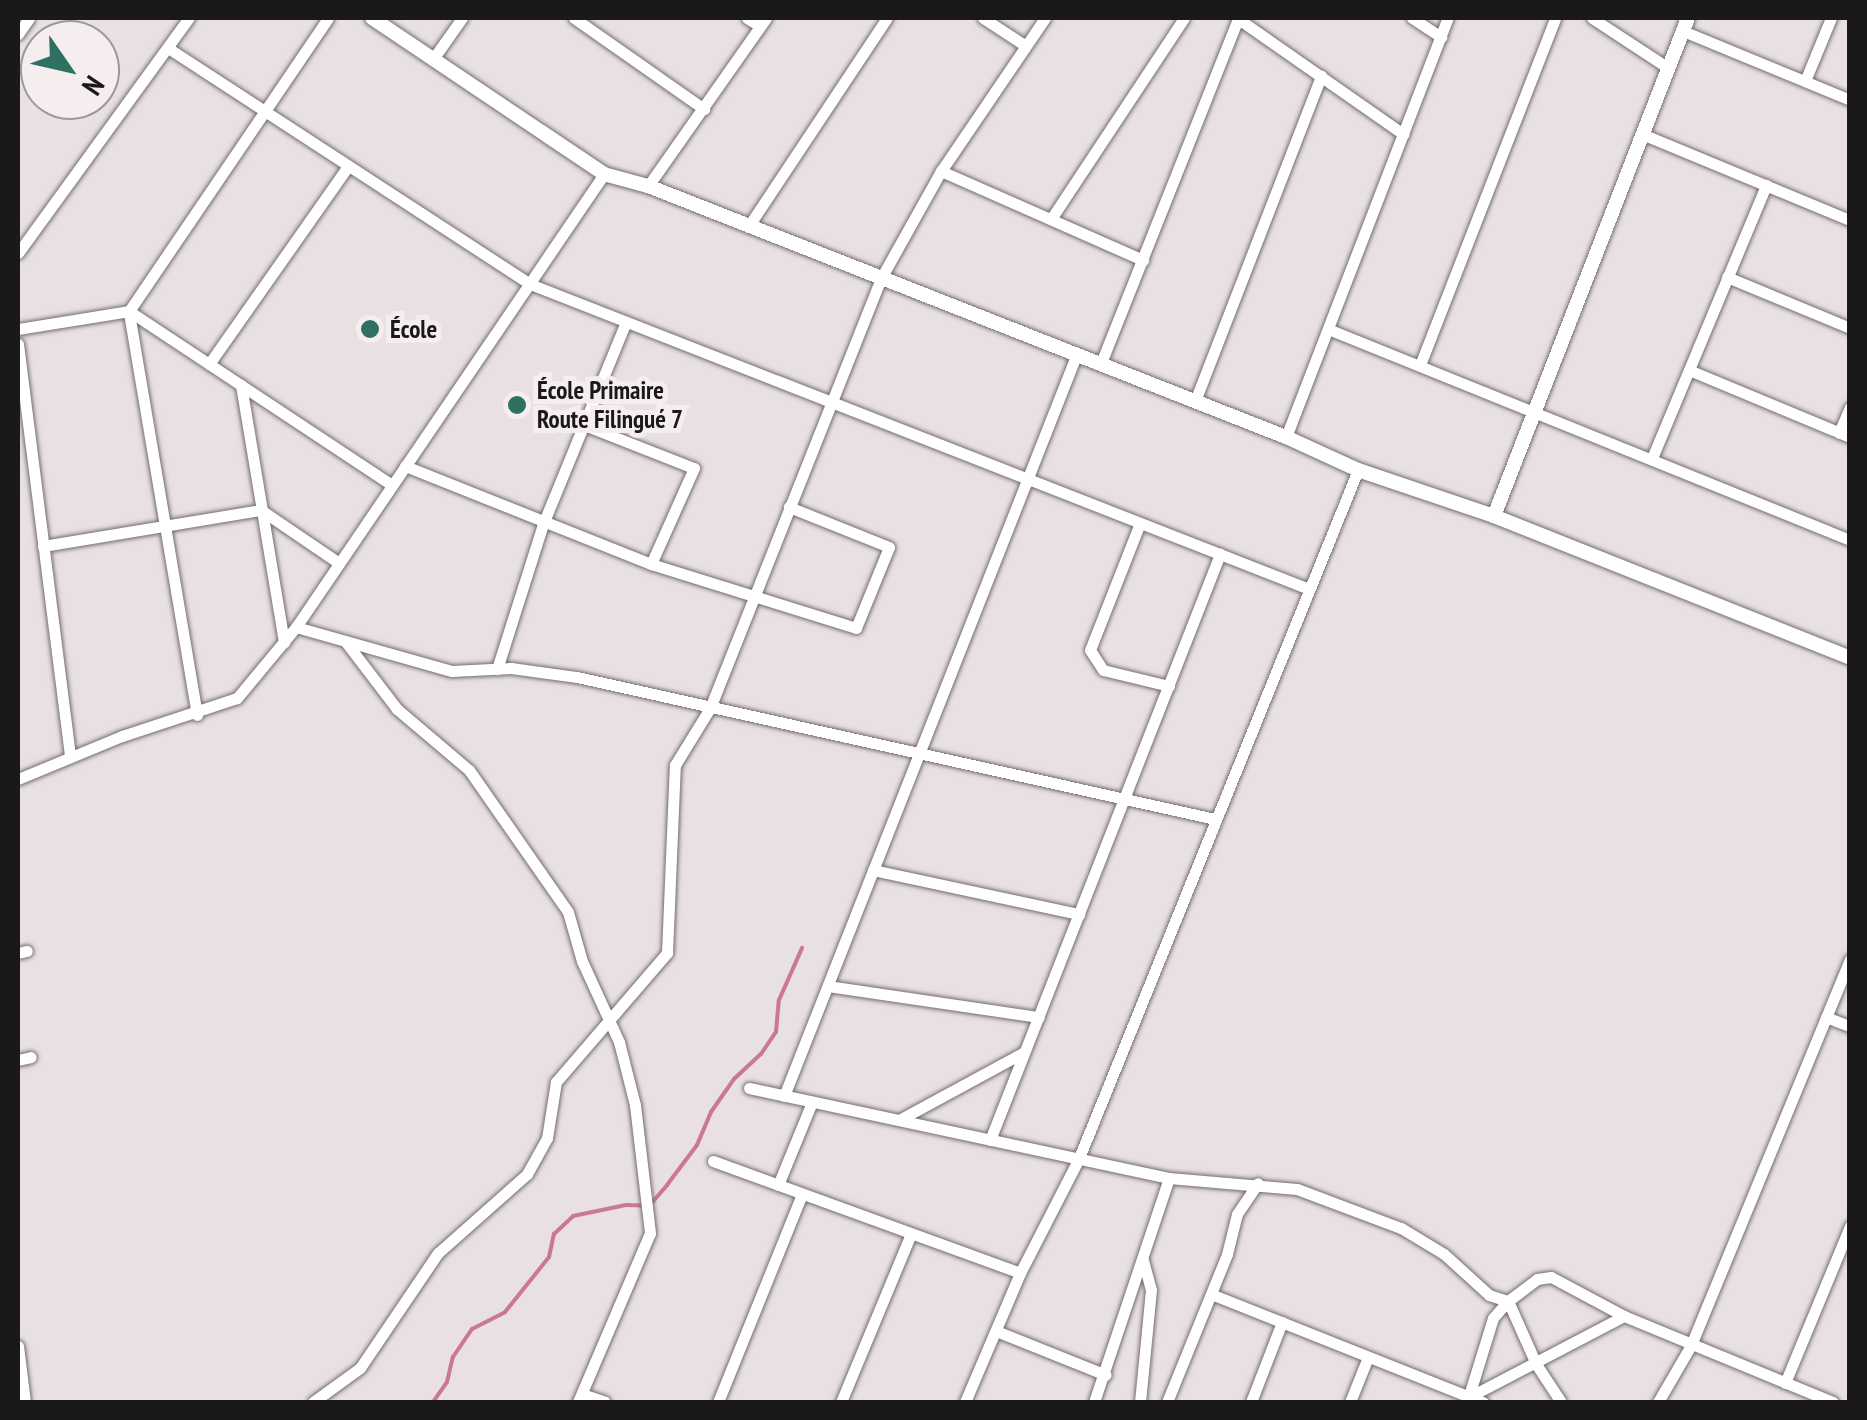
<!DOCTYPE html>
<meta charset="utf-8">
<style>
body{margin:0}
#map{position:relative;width:1867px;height:1420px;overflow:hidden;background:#e8e0e2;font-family:"PT Sans Narrow",sans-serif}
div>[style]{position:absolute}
.stream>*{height:4px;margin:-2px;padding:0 2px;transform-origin:2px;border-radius:2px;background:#ca7896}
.roads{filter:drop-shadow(0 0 2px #746c6e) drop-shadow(0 0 2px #746c6e)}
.minor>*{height:11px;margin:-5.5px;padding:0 5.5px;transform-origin:5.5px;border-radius:5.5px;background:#fff}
.tertiary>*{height:14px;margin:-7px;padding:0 7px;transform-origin:7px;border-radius:7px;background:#fff}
.dots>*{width:28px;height:28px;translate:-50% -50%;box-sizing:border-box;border:5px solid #f6edef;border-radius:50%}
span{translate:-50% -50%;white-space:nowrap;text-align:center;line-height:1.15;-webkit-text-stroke:10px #f6edef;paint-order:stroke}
.poi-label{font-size:25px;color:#1b1819;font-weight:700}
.left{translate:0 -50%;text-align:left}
.frame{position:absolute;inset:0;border:20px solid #1b1819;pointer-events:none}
.north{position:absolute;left:20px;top:20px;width:100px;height:100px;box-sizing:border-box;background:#f6edef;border:2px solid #9e9899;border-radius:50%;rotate:124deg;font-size:28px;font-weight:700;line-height:40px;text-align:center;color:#1b1819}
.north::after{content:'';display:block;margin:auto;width:35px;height:45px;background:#2e7163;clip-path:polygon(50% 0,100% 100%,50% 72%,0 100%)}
</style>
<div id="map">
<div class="stream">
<div style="left:433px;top:1402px;width:24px;rotate:-55deg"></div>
<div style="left:447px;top:1382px;width:26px;rotate:-77deg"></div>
<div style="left:453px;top:1357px;width:34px;rotate:-56deg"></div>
<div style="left:472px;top:1329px;width:37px;rotate:-27deg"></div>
<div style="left:505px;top:1312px;width:70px;rotate:-51.3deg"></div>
<div style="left:549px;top:1257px;width:24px;rotate:-78deg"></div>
<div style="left:554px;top:1234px;width:26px;rotate:-43deg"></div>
<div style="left:573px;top:1216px;width:54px;rotate:-11.7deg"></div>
<div style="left:626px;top:1205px;width:23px;rotate:2deg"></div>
<div style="left:649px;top:1206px;width:28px;rotate:-49deg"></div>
<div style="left:667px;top:1185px;width:50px;rotate:-53.1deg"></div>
<div style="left:697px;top:1145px;width:36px;rotate:-67deg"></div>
<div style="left:711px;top:1112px;width:40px;rotate:-55.1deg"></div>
<div style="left:734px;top:1079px;width:37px;rotate:-43deg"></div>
<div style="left:761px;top:1054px;width:27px;rotate:-56deg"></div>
<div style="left:776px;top:1032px;width:32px;rotate:-85deg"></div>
<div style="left:779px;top:1000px;width:57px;rotate:-66.1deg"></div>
</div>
<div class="roads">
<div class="minor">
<div style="left:574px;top:18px;width:159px;rotate:35deg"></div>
<div style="left:747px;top:18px;width:15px;rotate:32deg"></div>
<div style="left:983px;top:18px;width:51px;rotate:33.1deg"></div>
<div style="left:1237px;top:18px;width:203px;rotate:34.9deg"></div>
<div style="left:1412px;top:18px;width:35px;rotate:33deg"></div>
<div style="left:1592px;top:18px;width:91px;rotate:33.3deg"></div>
<div style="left:1683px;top:31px;width:181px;rotate:22.4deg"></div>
<div style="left:18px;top:34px;width:19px;rotate:-55deg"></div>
<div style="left:168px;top:48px;width:432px;rotate:33.1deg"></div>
<div style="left:530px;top:284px;width:837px;rotate:21.38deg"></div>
<div style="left:433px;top:59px;width:50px;rotate:-54.7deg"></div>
<div style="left:1805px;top:81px;width:68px;rotate:-67.6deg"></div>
<div style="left:1642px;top:134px;width:225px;rotate:22.5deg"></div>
<div style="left:941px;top:171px;width:221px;rotate:23.8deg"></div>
<div style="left:648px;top:186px;width:205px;rotate:-54.9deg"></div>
<div style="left:1051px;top:219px;width:241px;rotate:-56.5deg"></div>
<div style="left:748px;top:227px;width:251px;rotate:-56.4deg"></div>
<div style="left:18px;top:253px;width:291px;rotate:-54deg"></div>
<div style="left:1727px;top:277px;width:133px;rotate:22.5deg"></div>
<div style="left:18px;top:329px;width:112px;rotate:-9.2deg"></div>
<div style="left:129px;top:311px;width:315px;rotate:33.5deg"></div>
<div style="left:1328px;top:329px;width:563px;rotate:22.01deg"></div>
<div style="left:18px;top:344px;width:416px;rotate:82.8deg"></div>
<div style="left:1101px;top:363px;width:371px;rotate:-68.3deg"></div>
<div style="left:209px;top:364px;width:242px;rotate:-54.9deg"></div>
<div style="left:1420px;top:365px;width:372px;rotate:-68.7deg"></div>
<div style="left:1689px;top:370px;width:174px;rotate:22.6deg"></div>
<div style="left:241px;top:385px;width:261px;rotate:80.5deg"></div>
<div style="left:1195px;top:401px;width:349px;rotate:-68.8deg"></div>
<div style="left:584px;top:425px;width:118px;rotate:21.4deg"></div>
<div style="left:694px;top:468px;width:105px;rotate:114.1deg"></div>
<div style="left:1839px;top:433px;width:28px;rotate:-67deg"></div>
<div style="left:1286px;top:437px;width:449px;rotate:-68.9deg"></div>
<div style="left:1652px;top:458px;width:296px;rotate:-67.3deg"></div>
<div style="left:405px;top:466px;width:265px;rotate:21.7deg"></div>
<div style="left:651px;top:564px;width:215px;rotate:17.3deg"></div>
<div style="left:856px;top:628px;width:87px;rotate:-67.8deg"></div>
<div style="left:889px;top:547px;width:108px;rotate:-158.2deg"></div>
<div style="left:1140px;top:523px;width:136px;rotate:111.5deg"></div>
<div style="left:1090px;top:650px;width:24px;rotate:57deg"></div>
<div style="left:1103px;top:670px;width:68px;rotate:13.6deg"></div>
<div style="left:43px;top:546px;width:221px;rotate:-9.4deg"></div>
<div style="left:261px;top:510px;width:94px;rotate:34.2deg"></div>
<div style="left:296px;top:627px;width:162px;rotate:15.8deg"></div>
<div style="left:452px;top:671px;width:59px;rotate:-2.9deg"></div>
<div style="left:511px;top:668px;width:67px;rotate:7.8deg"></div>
<div style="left:577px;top:677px;width:654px;rotate:12.55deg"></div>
<div style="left:345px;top:641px;width:86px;rotate:52.6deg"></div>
<div style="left:397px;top:709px;width:94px;rotate:40.3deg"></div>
<div style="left:469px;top:770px;width:173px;rotate:55.1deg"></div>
<div style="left:568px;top:912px;width:51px;rotate:74.1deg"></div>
<div style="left:582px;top:961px;width:89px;rotate:65.4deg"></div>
<div style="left:619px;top:1042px;width:65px;rotate:75.7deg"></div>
<div style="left:635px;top:1105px;width:129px;rotate:83.3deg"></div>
<div style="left:650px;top:1233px;width:184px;rotate:113.1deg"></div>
<div style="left:497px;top:669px;width:152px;rotate:-72.4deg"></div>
<div style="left:543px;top:524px;width:218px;rotate:-67.7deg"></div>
<div style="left:197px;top:715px;width:410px;rotate:-99.6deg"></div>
<div style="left:129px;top:311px;width:354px;rotate:-55.8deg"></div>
<div style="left:18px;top:779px;width:113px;rotate:-22.5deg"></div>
<div style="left:122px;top:736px;width:121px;rotate:-18.3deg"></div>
<div style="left:237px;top:698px;width:92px;rotate:-50.3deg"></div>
<div style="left:296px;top:627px;width:548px;rotate:-55.79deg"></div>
<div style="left:873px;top:870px;width:211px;rotate:12.1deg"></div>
<div style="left:18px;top:953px;width:9px;rotate:-13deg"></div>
<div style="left:828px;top:986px;width:213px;rotate:8.4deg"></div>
<div style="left:1826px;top:1017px;width:26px;rotate:21deg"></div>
<div style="left:18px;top:1060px;width:13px;rotate:-13deg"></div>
<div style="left:749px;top:1088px;width:430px;rotate:12.1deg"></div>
<div style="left:1169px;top:1178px;width:128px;rotate:4.9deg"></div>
<div style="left:1297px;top:1189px;width:111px;rotate:20.6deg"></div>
<div style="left:1401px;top:1228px;width:50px;rotate:31.2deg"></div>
<div style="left:1444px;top:1254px;width:61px;rotate:42.3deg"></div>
<div style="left:1489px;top:1295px;width:20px;rotate:18deg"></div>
<div style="left:1508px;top:1301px;width:36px;rotate:-37deg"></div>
<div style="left:1537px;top:1279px;width:14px;rotate:-8deg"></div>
<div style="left:1551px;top:1277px;width:83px;rotate:28.1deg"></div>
<div style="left:1624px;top:1316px;width:226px;rotate:22.4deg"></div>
<div style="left:784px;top:1096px;width:796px;rotate:-68.47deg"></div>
<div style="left:899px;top:1120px;width:142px;rotate:-28.5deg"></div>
<div style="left:990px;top:1140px;width:630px;rotate:-68.57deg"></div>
<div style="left:713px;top:1161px;width:327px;rotate:20deg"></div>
<div style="left:778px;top:1185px;width:90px;rotate:-67.7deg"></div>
<div style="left:1211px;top:1294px;width:293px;rotate:21.7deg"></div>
<div style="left:996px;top:1331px;width:118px;rotate:21.8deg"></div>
<div style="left:18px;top:1346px;width:56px;rotate:82.9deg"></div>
<div style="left:1785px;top:1383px;width:170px;rotate:-67.5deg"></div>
<div style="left:582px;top:1394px;width:24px;rotate:19deg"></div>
<div style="left:1469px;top:1397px;width:175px;rotate:-27.6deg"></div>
<div style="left:313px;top:1402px;width:58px;rotate:-35.9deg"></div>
<div style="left:360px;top:1368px;width:139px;rotate:-55.9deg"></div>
<div style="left:438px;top:1253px;width:119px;rotate:-41.6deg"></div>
<div style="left:527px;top:1174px;width:41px;rotate:-60.9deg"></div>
<div style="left:547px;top:1138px;width:57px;rotate:-80.9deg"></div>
<div style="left:556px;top:1082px;width:170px;rotate:-49.3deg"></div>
<div style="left:667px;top:953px;width:188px;rotate:-87.6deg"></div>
<div style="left:675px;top:765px;width:67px;rotate:-58.4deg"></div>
<div style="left:710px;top:708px;width:461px;rotate:-68.3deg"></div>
<div style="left:880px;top:280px;width:125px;rotate:-60.8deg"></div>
<div style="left:941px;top:171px;width:185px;rotate:-55.8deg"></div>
<div style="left:718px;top:1402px;width:224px;rotate:-68deg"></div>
<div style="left:841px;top:1402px;width:182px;rotate:-67.4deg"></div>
<div style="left:965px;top:1402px;width:140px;rotate:-66.9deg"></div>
<div style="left:1020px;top:1273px;width:129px;rotate:-62.8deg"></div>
<div style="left:1079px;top:1158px;width:742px;rotate:-67.93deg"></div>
<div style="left:1094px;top:1402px;width:236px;rotate:-71.5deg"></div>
<div style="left:1140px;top:1402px;width:113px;rotate:-84.4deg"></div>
<div style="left:1151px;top:1290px;width:31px;rotate:-105deg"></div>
<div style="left:1167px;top:1402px;width:160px;rotate:-67.9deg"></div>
<div style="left:1227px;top:1254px;width:41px;rotate:-76deg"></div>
<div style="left:1237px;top:1214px;width:37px;rotate:-56deg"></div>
<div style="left:1251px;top:1402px;width:86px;rotate:-68.8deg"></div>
<div style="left:1350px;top:1402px;width:48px;rotate:-68.2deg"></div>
<div style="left:1467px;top:1402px;width:88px;rotate:-72.8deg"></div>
<div style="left:1493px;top:1318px;width:23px;rotate:-49deg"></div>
<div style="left:1508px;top:1301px;width:69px;rotate:66deg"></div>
<div style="left:1536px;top:1364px;width:45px;rotate:56.7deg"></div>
<div style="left:1658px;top:1402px;width:66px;rotate:-59.9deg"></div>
<div style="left:1691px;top:1345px;width:417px;rotate:-67.6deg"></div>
</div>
<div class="tertiary">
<div style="left:372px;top:18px;width:280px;rotate:33.9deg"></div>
<div style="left:604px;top:174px;width:46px;rotate:15.3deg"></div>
<div style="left:648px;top:186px;width:686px;rotate:21.48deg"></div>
<div style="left:1286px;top:437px;width:79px;rotate:24.6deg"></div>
<div style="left:1358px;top:470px;width:144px;rotate:18.7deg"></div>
<div style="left:1494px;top:516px;width:383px;rotate:21.7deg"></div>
<div style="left:1494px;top:516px;width:534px;rotate:-68.72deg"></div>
</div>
</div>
<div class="dots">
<div style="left:370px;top:329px;background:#2e7163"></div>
<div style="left:517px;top:405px;background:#2e7163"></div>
</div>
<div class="poi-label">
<span class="left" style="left:390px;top:329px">École</span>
<span class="left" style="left:537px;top:405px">École Primaire<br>Route Filingué 7</span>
</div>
<div class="frame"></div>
<div class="north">N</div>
</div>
